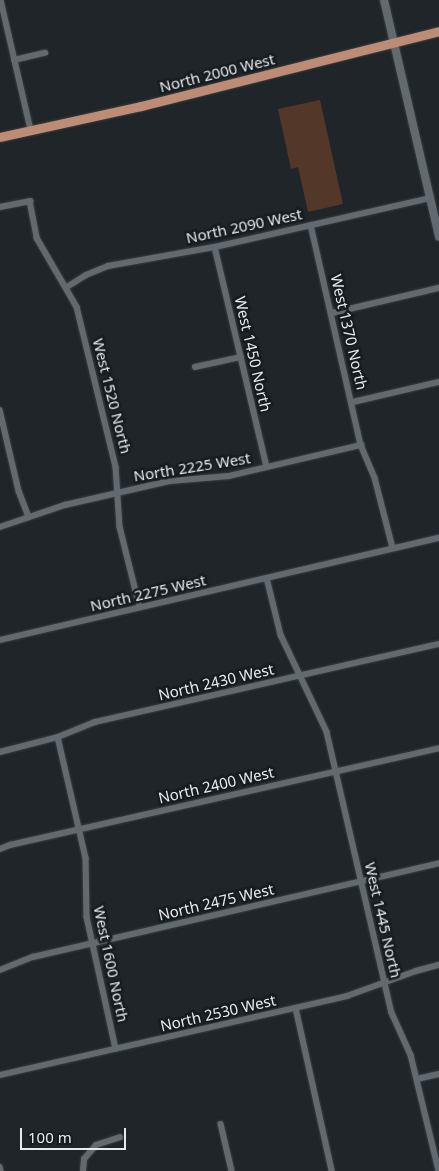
<!DOCTYPE html>
<style>
body{margin:0}
#map{position:relative;width:439px;height:1171px;overflow:hidden;background:#1f2529;font-family:"Noto Sans",sans-serif}
div>[style]{position:absolute}
.green>*{inset:0;background:#53382a}
.roads{filter:drop-shadow(0 0 1px #3a3f42) drop-shadow(0 0 1px #3a3f42)}
.street>*{height:5.5px;margin:-2.75px;padding:0 2.75px;transform-origin:2.75px;border-radius:2.75px;background:#636a6f}
.secondary>*{height:8px;margin:-4px;padding:0 4px;transform-origin:4px;border-radius:4px;background:#636a6f}
.primary>*{height:9px;margin:-4.5px;padding:0 4.5px;transform-origin:4.5px;border-radius:4.5px;background:#bd8c74}
span{translate:-50% -50%;white-space:nowrap;text-align:center;line-height:1.15;-webkit-text-stroke:5px #161c20;paint-order:stroke}
.street-label{font-size:15px;color:#e7ebee}
.scale{position:absolute;left:20px;top:1128px;width:106px;height:22px;box-sizing:border-box;border:2px solid #e7ebee;border-top:0;padding-left:6px;font-size:15px;line-height:18px;white-space:nowrap;color:#e7ebee;-webkit-text-stroke:4px #161c20;paint-order:stroke}
</style>
<div id="map">
<div class="green">
<div style="clip-path:polygon(320px 100px,343px 204px,308px 212px,298px 167px,291px 169px,278px 109px)"></div>
</div>
<div class="roads">
<div class="street">
<div style="left:1px;top:0;width:133px;rotate:77deg"></div>
<div style="left:14px;top:60px;width:32px;rotate:-13deg"></div>
<div style="left:0;top:207px;width:31px;rotate:-11deg"></div>
<div style="left:30px;top:201px;width:38px;rotate:79deg"></div>
<div style="left:37px;top:238px;width:80px;rotate:59.9deg"></div>
<div style="left:77px;top:307px;width:165px;rotate:76.3deg"></div>
<div style="left:116px;top:467px;width:60px;rotate:86.2deg"></div>
<div style="left:120px;top:527px;width:82px;rotate:76deg"></div>
<div style="left:311px;top:225px;width:226px;rotate:77.2deg"></div>
<div style="left:361px;top:445px;width:36px;rotate:67deg"></div>
<div style="left:375px;top:478px;width:72px;rotate:75.6deg"></div>
<div style="left:215px;top:247px;width:226px;rotate:76.7deg"></div>
<div style="left:67px;top:287px;width:22px;rotate:-32deg"></div>
<div style="left:86px;top:275px;width:24px;rotate:-22deg"></div>
<div style="left:108px;top:266px;width:109px;rotate:-10.1deg"></div>
<div style="left:215px;top:247px;width:221px;rotate:-12.8deg"></div>
<div style="left:332px;top:313px;width:110px;rotate:-13.2deg"></div>
<div style="left:195px;top:367px;width:47px;rotate:-12.3deg"></div>
<div style="left:353px;top:402px;width:88px;rotate:-13.1deg"></div>
<div style="left:0;top:410px;width:83px;rotate:76.8deg"></div>
<div style="left:19px;top:491px;width:28px;rotate:69deg"></div>
<div style="left:0;top:527px;width:69px;rotate:-18.7deg"></div>
<div style="left:65px;top:505px;width:108px;rotate:-12.9deg"></div>
<div style="left:170px;top:481px;width:59px;rotate:-4.8deg"></div>
<div style="left:229px;top:476px;width:136px;rotate:-13.2deg"></div>
<div style="left:267px;top:578px;width:59px;rotate:76.2deg"></div>
<div style="left:281px;top:635px;width:107px;rotate:64.6deg"></div>
<div style="left:327px;top:732px;width:288px;rotate:77deg"></div>
<div style="left:392px;top:1013px;width:46px;rotate:65.7deg"></div>
<div style="left:411px;top:1055px;width:119px;rotate:76.4deg"></div>
<div style="left:0;top:640px;width:451px;rotate:-13.1deg"></div>
<div style="left:58px;top:737px;width:124px;rotate:77deg"></div>
<div style="left:86px;top:858px;width:59px;rotate:89deg"></div>
<div style="left:87px;top:917px;width:135px;rotate:77.6deg"></div>
<div style="left:0;top:752px;width:60px;rotate:-14.5deg"></div>
<div style="left:58px;top:737px;width:40px;rotate:-22deg"></div>
<div style="left:95px;top:722px;width:353px;rotate:-12.8deg"></div>
<div style="left:0;top:849px;width:11px;rotate:-22deg"></div>
<div style="left:10px;top:845px;width:440px;rotate:-12.7deg"></div>
<div style="left:0;top:970px;width:35px;rotate:-22deg"></div>
<div style="left:33px;top:957px;width:417px;rotate:-13deg"></div>
<div style="left:296px;top:1008px;width:167px;rotate:77.5deg"></div>
<div style="left:0;top:1075px;width:356px;rotate:-12.8deg"></div>
<div style="left:347px;top:996px;width:73px;rotate:-19.9deg"></div>
<div style="left:416px;top:971px;width:24px;rotate:-15deg"></div>
<div style="left:417px;top:1079px;width:23px;rotate:-13deg"></div>
<div style="left:221px;top:1124px;width:48px;rotate:76.8deg"></div>
<div style="left:0;top:1167px;width:4px;rotate:76deg"></div>
<div style="left:83px;top:1171px;width:12px;rotate:-85deg"></div>
<div style="left:84px;top:1159px;width:18px;rotate:-49deg"></div>
<div style="left:96px;top:1145px;width:25px;rotate:-18deg"></div>
</div>
<div class="secondary">
<div style="left:384px;top:0;width:243px;rotate:76.9deg"></div>
</div>
<div class="primary">
<div style="left:0;top:137px;width:144px;rotate:-12.4deg"></div>
<div style="left:141px;top:106px;width:307px;rotate:-14.1deg"></div>
</div>
</div>
<div class="street-label">
<span style="left:217px;top:73px;rotate:-14deg">North 2000 West</span>
<span style="left:244px;top:226px;rotate:-12deg">North 2090 West</span>
<span style="left:349px;top:332px;rotate:77deg">West 1370 North</span>
<span style="left:253px;top:354px;rotate:77deg">West 1450 North</span>
<span style="left:112px;top:396px;rotate:76deg">West 1520 North</span>
<span style="left:192px;top:467px;rotate:-9deg">North 2225 West</span>
<span style="left:148px;top:593px;rotate:-13deg">North 2275 West</span>
<span style="left:216px;top:682px;rotate:-13deg">North 2430 West</span>
<span style="left:216px;top:785px;rotate:-13deg">North 2400 West</span>
<span style="left:216px;top:902px;rotate:-13deg">North 2475 West</span>
<span style="left:383px;top:920px;rotate:77deg">West 1445 North</span>
<span style="left:111px;top:964px;rotate:78deg">West 1600 North</span>
<span style="left:218px;top:1013px;rotate:-13deg">North 2530 West</span>
</div>
<div class="scale">100 m</div>
</div>
